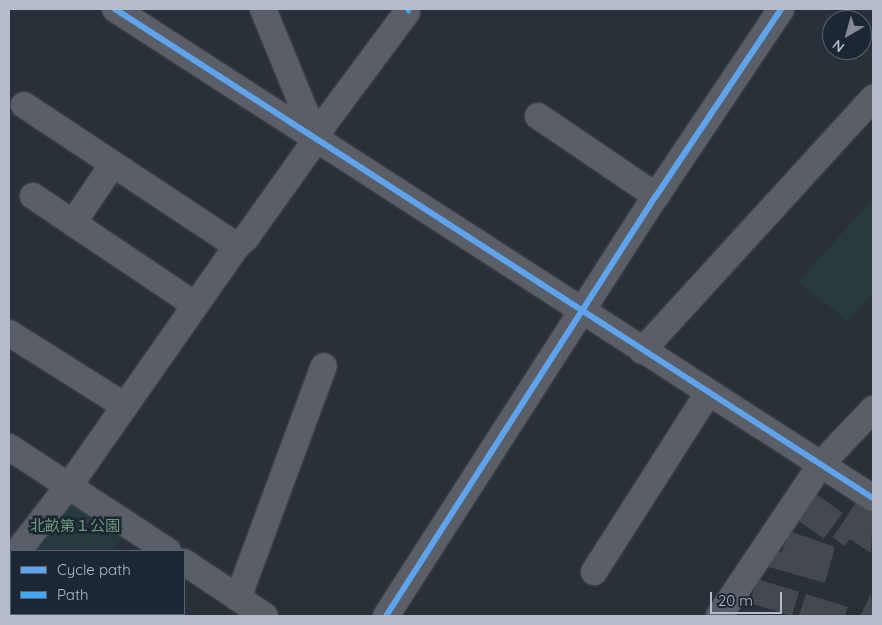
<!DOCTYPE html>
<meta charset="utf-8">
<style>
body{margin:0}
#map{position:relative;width:882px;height:625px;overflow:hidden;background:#2a3038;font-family:Quicksand,"Noto Sans JP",sans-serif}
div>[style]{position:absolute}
.green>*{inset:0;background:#273a3e}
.building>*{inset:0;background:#444950;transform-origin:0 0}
.roads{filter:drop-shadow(0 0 1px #484c53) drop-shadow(0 0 1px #484c53)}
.minor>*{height:26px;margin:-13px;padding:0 13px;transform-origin:13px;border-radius:13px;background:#5a5e66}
.quiet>*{height:5px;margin-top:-2.5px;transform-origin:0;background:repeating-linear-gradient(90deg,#3fa9f5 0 10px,transparent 0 15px)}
.cycleway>*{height:6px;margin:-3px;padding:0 3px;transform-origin:3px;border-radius:3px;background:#60a3ed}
span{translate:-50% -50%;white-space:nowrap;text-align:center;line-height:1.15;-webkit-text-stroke:5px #1d2633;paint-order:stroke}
.park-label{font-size:15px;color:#6b9a76}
.frame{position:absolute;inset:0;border:10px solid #b4bcc9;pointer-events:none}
.legend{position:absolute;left:10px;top:550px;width:175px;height:65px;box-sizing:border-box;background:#1d2633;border:1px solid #59626f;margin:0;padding:6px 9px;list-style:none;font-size:15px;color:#b4bcc9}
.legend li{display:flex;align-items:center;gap:10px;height:25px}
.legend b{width:25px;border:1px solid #59626f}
.north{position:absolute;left:822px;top:10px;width:50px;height:50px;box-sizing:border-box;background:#1d2633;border:1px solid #59626f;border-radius:50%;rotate:218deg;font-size:14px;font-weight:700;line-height:20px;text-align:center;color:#b4bcc9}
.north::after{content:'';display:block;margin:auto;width:18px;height:22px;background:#848b96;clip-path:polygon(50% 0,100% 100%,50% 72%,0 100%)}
.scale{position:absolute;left:710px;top:592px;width:72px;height:22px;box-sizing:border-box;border:2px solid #b4bcc9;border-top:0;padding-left:6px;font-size:15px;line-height:18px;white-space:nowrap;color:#b4bcc9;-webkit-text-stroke:4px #1d2633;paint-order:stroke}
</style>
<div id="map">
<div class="green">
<div style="clip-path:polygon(873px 199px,873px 293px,848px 321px,798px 282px)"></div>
<div style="clip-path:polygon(64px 499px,126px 531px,113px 551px,26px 551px)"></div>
<div style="clip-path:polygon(11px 572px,11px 614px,71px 614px,70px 616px,9px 616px)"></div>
</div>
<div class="building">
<div style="left:815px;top:493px;width:34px;height:32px;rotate:36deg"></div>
<div style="clip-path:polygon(859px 498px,873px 508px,871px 553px,850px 539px,844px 546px,833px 537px)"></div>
<div style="clip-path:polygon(789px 531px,835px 547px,825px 583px,769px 567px,774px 550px,782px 552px)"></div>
<div style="left:757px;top:579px;width:44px;height:25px;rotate:17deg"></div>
<div style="clip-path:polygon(806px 594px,848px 607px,845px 616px,799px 616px)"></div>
<div style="clip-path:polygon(871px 594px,873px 616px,860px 616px)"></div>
</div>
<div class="roads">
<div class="minor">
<div style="left:115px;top:9px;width:902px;rotate:32.83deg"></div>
<div style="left:263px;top:9px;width:137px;rotate:67.7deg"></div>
<div style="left:24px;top:105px;width:255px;rotate:33.5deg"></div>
<div style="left:538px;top:116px;width:143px;rotate:34.1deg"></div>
<div style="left:33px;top:196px;width:195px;rotate:33.9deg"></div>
<div style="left:73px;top:223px;width:71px;rotate:-55.9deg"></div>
<div style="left:9px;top:333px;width:137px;rotate:32.2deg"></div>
<div style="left:642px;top:351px;width:343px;rotate:-47.6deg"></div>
<div style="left:9px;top:447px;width:190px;rotate:33.2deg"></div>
<div style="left:18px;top:551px;width:95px;rotate:-52.3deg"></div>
<div style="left:76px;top:476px;width:281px;rotate:-55deg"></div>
<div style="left:237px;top:246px;width:12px;rotate:-42deg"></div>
<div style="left:246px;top:238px;width:115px;rotate:-54.5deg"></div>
<div style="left:313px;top:144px;width:8px;rotate:-76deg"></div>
<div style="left:315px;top:136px;width:154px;rotate:-53.4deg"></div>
<div style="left:184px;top:562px;width:97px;rotate:33.7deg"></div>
<div style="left:594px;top:572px;width:212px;rotate:-57.5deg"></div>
<div style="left:238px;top:598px;width:247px;rotate:-69.7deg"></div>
<div style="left:386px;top:616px;width:499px;rotate:-57.3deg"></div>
<div style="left:656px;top:196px;width:225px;rotate:-56.2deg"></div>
<div style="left:719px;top:616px;width:183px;rotate:-56.1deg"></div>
<div style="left:821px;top:464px;width:76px;rotate:-46.6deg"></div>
</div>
</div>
<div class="quiet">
<div style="left:407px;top:12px;width:4px;rotate:-56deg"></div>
</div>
<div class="cycleway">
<div style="left:115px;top:9px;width:902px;rotate:32.83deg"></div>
<div style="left:386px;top:616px;width:499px;rotate:-57.3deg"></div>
<div style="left:656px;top:196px;width:225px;rotate:-56.2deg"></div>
</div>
<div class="park-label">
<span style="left:75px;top:526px">北畝第１公園</span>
</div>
<div class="frame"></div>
<ul class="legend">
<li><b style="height:6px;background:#60a3ed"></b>Cycle path</li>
<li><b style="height:6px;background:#3fa9f5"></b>Path</li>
</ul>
<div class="north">N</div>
<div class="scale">20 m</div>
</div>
